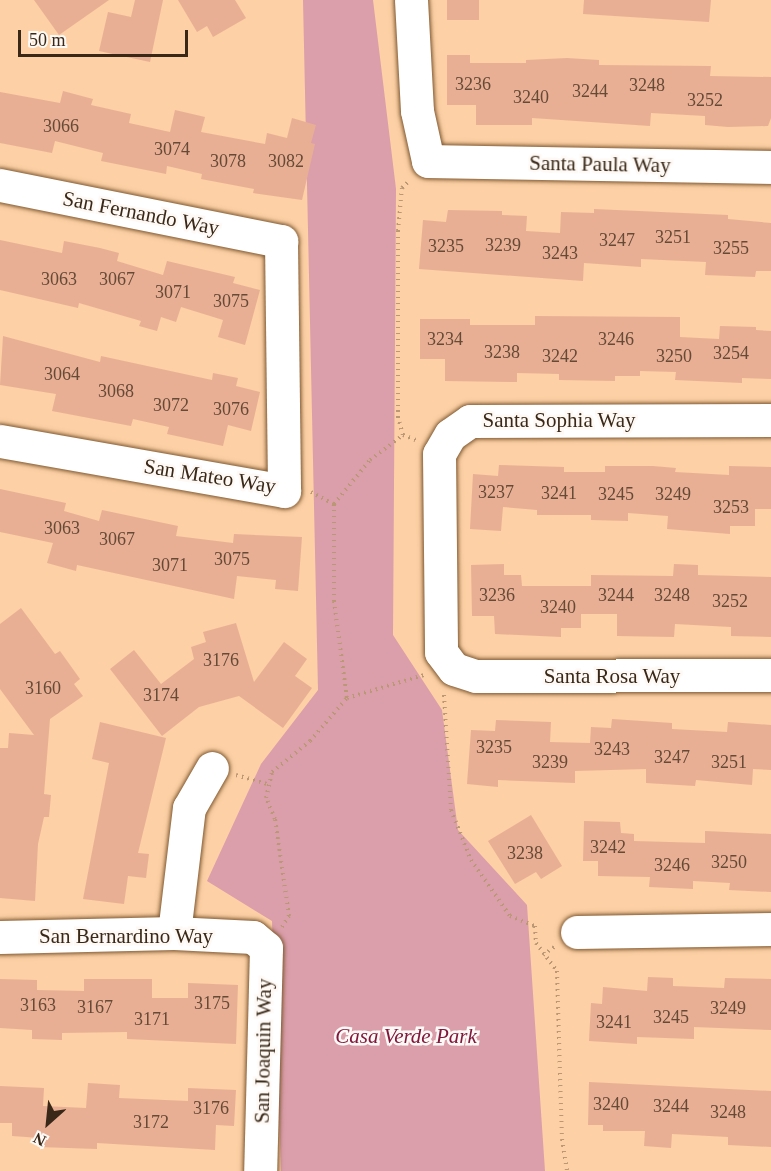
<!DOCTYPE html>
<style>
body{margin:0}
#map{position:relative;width:771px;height:1171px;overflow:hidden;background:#fdd0a5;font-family:"Times New Roman",serif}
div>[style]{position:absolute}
.green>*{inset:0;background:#db9eab}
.building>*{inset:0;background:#e8af95;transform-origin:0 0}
.path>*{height:4px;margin-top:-2px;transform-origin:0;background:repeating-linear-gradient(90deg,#bb9875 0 1.5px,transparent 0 6px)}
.roads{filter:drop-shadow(0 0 2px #7f5830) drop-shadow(0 0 2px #7f5830)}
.minor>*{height:33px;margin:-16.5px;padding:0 16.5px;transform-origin:16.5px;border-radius:16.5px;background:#fff}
span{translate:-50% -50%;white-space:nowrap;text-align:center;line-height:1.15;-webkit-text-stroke:5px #fef9f5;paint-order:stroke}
.number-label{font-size:18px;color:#654a36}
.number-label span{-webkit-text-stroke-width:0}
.street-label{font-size:21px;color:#392817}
.park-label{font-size:21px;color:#80173d;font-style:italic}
.north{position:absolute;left:18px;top:1093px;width:60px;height:60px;-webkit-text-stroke:4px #fef9f5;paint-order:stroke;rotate:207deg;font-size:16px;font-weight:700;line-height:24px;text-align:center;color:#392817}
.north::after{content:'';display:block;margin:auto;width:21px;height:27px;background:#392817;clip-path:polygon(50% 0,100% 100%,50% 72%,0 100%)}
.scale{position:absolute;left:18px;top:30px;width:170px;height:27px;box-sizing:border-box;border:3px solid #392817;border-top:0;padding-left:8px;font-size:18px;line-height:21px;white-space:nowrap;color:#392817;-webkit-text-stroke:4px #fef9f5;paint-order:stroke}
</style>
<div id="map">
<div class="green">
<div style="clip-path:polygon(303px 0,373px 0,396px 189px,393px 635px,442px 710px,458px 830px,527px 905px,545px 1171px,281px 1171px,272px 921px,207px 881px,261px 764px,318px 690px)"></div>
</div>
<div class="building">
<div style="clip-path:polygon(34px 0,109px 0,59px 35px)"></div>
<div style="clip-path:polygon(135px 0,163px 0,150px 62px,99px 51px,108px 12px,131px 17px)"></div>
<div style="clip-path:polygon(178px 0,235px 0,246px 18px,213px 37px,207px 26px,197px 32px)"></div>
<div style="left:447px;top:0;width:32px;height:20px"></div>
<div style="clip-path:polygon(584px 0,711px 0,709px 22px,583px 14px)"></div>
<div style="clip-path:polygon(447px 55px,470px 55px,470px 63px,526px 63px,526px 60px,567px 58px,599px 60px,599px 65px,711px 66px,710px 76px,771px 77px,771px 118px,768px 126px,728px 127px,705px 125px,705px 116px,651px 113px,650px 126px,532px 118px,532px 125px,476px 125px,476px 105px,447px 105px)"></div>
<div style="clip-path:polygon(63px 91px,93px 99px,91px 105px,131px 114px,129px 123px,170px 132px,175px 110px,205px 117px,201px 132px,265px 144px,267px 133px,287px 138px,292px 118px,316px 125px,311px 143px,315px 144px,302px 200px,253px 193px,254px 189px,201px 179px,202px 174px,167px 166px,166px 174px,101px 161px,103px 153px,55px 141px,52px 153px,0 143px,0 92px,60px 103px)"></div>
<div style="clip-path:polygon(594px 209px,728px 215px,728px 219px,771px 223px,771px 271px,756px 271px,755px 277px,705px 275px,706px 262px,641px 259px,641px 267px,584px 263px,583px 281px,419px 269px,423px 220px,446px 222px,448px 210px,502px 211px,502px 215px,527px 216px,526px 231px,560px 233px,561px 212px,594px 213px)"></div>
<div style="clip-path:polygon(0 240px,62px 253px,64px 241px,100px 248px,119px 253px,117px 261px,163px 275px,167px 261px,235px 277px,233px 283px,260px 290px,245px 345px,218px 337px,223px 320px,181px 307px,176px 322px,161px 317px,157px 331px,139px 326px,141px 321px,79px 303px,78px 308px,0 290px)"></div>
<div style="clip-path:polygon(535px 316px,680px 317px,680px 337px,719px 339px,720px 326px,756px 327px,756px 330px,771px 331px,771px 379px,742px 378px,742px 383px,675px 380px,676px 372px,640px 371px,640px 376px,615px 376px,615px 381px,559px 380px,559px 374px,517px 373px,517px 382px,445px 381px,445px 359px,420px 359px,420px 319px,470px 319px,470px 325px,535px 325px)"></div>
<div style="clip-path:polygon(3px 336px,100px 362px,101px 356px,212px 380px,213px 373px,238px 378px,236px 386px,260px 392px,251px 431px,228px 425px,223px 446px,167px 434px,169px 427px,133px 419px,131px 426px,52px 411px,56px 394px,0 385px)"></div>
<div style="clip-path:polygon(499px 465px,564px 467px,564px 472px,605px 472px,605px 466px,653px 466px,676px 468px,675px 472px,729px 475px,729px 466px,771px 467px,771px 509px,755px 509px,755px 526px,730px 526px,730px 534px,667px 529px,668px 516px,628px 513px,628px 521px,591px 520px,591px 515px,537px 515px,537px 510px,503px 507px,501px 531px,470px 529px,473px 474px,498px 476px)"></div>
<div style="clip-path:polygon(0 489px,66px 503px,64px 511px,99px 521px,102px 510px,178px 526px,176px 536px,233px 543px,234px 534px,302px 537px,298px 591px,275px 589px,276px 580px,237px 576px,234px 599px,77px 565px,76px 571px,47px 563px,53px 543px,0 532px)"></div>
<div style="clip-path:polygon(504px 564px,504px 575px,521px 575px,522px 586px,591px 586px,591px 575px,673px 576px,674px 564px,698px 565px,698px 575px,771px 577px,771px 637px,731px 636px,731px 627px,675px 624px,674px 637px,617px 636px,617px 614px,581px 614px,581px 628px,561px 628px,561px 637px,495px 634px,494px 616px,472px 616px,471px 565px)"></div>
<div style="clip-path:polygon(21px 608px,55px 654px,60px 651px,80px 679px,74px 684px,83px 696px,50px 719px,44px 794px,51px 795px,49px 817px,44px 817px,38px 844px,35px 901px,0 898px,0 748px,8px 748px,9px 733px,34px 735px,0 689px,0 624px)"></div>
<div style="clip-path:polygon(236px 623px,254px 682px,284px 642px,307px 659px,295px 676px,312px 688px,283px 728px,239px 696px,199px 707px,162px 736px,110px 669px,134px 650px,161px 684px,194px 659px,191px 647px,206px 642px,203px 632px)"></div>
<div style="clip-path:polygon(612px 719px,672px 723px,672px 729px,727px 732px,728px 722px,771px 725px,771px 770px,753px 769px,752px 785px,696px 780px,695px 786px,646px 783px,646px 769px,575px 771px,575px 783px,498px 780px,498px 787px,467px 784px,471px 730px,495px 731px,496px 720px,551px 722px,550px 742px,590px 743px,591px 727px,611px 728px)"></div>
<div style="clip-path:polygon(100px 722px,166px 738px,138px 853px,149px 854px,146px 878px,128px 876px,124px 904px,83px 899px,109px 763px,92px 759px)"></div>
<div style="clip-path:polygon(531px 815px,562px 866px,541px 879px,536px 872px,515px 884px,488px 841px)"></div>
<div style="clip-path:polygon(584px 821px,620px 822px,621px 833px,634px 834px,634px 841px,705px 843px,705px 831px,771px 834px,771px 892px,729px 890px,730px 883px,693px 881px,693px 889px,649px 887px,650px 877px,598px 876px,598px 861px,583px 861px)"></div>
<div style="clip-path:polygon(648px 977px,673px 978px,673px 986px,724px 988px,725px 978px,771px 979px,771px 1030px,694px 1027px,694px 1039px,637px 1037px,637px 1044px,589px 1041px,591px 1003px,602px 1004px,603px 987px,647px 991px)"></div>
<div style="clip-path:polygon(0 979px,37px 980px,37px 990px,84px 991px,84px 979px,152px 979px,152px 998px,188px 998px,188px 983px,238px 985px,236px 1044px,127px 1039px,127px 1032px,62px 1033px,62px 1040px,32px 1039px,32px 1030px,0 1028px)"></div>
<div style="clip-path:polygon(589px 1082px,771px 1091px,771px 1147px,728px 1145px,728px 1137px,672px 1134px,671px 1148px,644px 1146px,645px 1131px,603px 1131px,603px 1125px,588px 1125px)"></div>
<div style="clip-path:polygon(88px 1083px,120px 1085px,119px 1098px,188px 1101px,188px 1088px,236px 1090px,234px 1126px,216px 1125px,215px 1150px,97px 1143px,97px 1149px,39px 1147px,40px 1138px,12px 1136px,12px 1123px,0 1123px,0 1086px,44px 1088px,43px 1106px,86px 1108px)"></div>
</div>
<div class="path">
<div style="left:403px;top:435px;width:14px;rotate:21deg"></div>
<div style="left:311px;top:492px;width:26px;rotate:28deg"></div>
<div style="left:334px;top:504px;width:97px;rotate:90deg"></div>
<div style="left:334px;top:601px;width:98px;rotate:82.4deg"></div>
<div style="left:334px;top:504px;width:57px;rotate:-50.7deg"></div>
<div style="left:370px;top:460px;width:41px;rotate:-37.1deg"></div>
<div style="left:403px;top:435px;width:18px;rotate:-106deg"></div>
<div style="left:398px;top:418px;width:187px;rotate:-90deg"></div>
<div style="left:398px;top:231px;width:43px;rotate:-84.7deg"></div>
<div style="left:402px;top:188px;width:10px;rotate:-45deg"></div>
<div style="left:444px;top:695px;width:115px;rotate:86.5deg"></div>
<div style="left:451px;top:810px;width:54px;rotate:68.2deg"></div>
<div style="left:471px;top:860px;width:68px;rotate:55.1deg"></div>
<div style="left:510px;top:916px;width:27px;rotate:22deg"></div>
<div style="left:535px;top:926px;width:17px;rotate:87deg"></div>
<div style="left:536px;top:943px;width:35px;rotate:53deg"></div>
<div style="left:557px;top:971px;width:168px;rotate:88.3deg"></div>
<div style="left:562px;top:1139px;width:32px;rotate:81deg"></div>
<div style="left:236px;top:775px;width:32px;rotate:16deg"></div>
<div style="left:282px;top:927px;width:13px;rotate:-58deg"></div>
<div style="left:289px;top:916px;width:98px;rotate:-98.2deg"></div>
<div style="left:275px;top:819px;width:23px;rotate:-113deg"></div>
<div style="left:266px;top:798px;width:27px;rotate:-77deg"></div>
<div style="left:272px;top:772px;width:49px;rotate:-39.2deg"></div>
<div style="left:310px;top:741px;width:57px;rotate:-49.3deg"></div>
<div style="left:347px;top:698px;width:80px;rotate:-16.6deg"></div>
<div style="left:543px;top:955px;width:14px;rotate:-36deg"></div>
</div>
<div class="roads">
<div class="minor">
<div style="left:411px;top:0;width:111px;rotate:86.9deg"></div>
<div style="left:417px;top:111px;width:51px;rotate:77.6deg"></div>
<div style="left:428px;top:161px;width:343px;rotate:1deg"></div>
<div style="left:0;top:185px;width:287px;rotate:11.3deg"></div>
<div style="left:281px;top:241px;width:250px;rotate:89.3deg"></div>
<div style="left:284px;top:491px;width:288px;rotate:-170deg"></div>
<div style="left:771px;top:420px;width:301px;rotate:179.8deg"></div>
<div style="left:470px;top:421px;width:24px;rotate:145deg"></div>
<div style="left:450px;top:435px;width:22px;rotate:120deg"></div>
<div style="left:439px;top:454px;width:198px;rotate:89.4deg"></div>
<div style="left:441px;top:652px;width:21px;rotate:53deg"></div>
<div style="left:454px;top:669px;width:23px;rotate:18deg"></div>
<div style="left:476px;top:676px;width:295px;rotate:-0.2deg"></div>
<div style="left:577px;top:932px;width:194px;rotate:-0.9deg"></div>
<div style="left:174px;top:933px;width:126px;rotate:-83.2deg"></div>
<div style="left:189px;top:808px;width:46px;rotate:-60.1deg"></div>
<div style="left:0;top:937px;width:174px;rotate:-1.3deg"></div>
<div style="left:174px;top:933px;width:79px;rotate:2.9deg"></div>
<div style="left:253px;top:937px;width:17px;rotate:40deg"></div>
<div style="left:266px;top:948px;width:223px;rotate:91.5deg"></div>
</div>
</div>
<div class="number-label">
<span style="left:473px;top:84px">3236</span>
<span style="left:647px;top:85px">3248</span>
<span style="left:590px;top:91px">3244</span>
<span style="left:531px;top:97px">3240</span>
<span style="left:705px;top:100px">3252</span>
<span style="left:61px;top:126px">3066</span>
<span style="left:172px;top:149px">3074</span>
<span style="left:228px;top:161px">3078</span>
<span style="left:286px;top:161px">3082</span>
<span style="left:673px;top:237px">3251</span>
<span style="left:617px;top:240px">3247</span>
<span style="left:503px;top:245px">3239</span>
<span style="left:446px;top:246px">3235</span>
<span style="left:731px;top:248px">3255</span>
<span style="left:560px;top:253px">3243</span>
<span style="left:59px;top:279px">3063</span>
<span style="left:117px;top:279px">3067</span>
<span style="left:173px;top:292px">3071</span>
<span style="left:231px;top:301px">3075</span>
<span style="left:445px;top:339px">3234</span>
<span style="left:616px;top:339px">3246</span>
<span style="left:502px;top:352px">3238</span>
<span style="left:731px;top:353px">3254</span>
<span style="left:560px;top:356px">3242</span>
<span style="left:674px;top:356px">3250</span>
<span style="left:62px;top:374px">3064</span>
<span style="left:116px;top:391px">3068</span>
<span style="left:171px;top:405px">3072</span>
<span style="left:231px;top:409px">3076</span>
<span style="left:496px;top:492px">3237</span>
<span style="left:559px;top:493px">3241</span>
<span style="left:616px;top:494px">3245</span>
<span style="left:673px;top:494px">3249</span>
<span style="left:731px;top:507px">3253</span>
<span style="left:62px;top:528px">3063</span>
<span style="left:117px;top:539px">3067</span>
<span style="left:232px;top:559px">3075</span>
<span style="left:170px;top:565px">3071</span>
<span style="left:497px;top:595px">3236</span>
<span style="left:616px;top:595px">3244</span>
<span style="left:672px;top:595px">3248</span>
<span style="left:730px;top:601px">3252</span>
<span style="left:558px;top:607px">3240</span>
<span style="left:221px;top:660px">3176</span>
<span style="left:43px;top:688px">3160</span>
<span style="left:161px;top:695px">3174</span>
<span style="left:494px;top:747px">3235</span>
<span style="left:612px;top:749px">3243</span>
<span style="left:672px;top:757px">3247</span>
<span style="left:550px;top:762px">3239</span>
<span style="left:729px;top:762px">3251</span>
<span style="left:608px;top:847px">3242</span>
<span style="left:525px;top:853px">3238</span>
<span style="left:729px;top:862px">3250</span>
<span style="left:672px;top:865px">3246</span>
<span style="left:212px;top:1003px">3175</span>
<span style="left:38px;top:1005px">3163</span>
<span style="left:95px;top:1007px">3167</span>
<span style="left:728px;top:1008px">3249</span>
<span style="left:671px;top:1017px">3245</span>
<span style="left:152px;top:1019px">3171</span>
<span style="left:614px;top:1022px">3241</span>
<span style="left:611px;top:1104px">3240</span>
<span style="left:671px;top:1106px">3244</span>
<span style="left:211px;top:1108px">3176</span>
<span style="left:728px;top:1112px">3248</span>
<span style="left:151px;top:1122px">3172</span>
</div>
<div class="street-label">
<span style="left:600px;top:164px;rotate:1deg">Santa Paula Way</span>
<span style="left:141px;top:213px;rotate:11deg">San Fernando Way</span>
<span style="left:559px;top:420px">Santa Sophia Way</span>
<span style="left:210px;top:476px;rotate:9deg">San Mateo Way</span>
<span style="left:612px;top:676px">Santa Rosa Way</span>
<span style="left:126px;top:936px">San Bernardino Way</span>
<span style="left:263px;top:1051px;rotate:-89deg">San Joaquin Way</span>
</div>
<div class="park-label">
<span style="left:406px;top:1036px">Casa Verde Park</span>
</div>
<div class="north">N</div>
<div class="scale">50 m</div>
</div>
